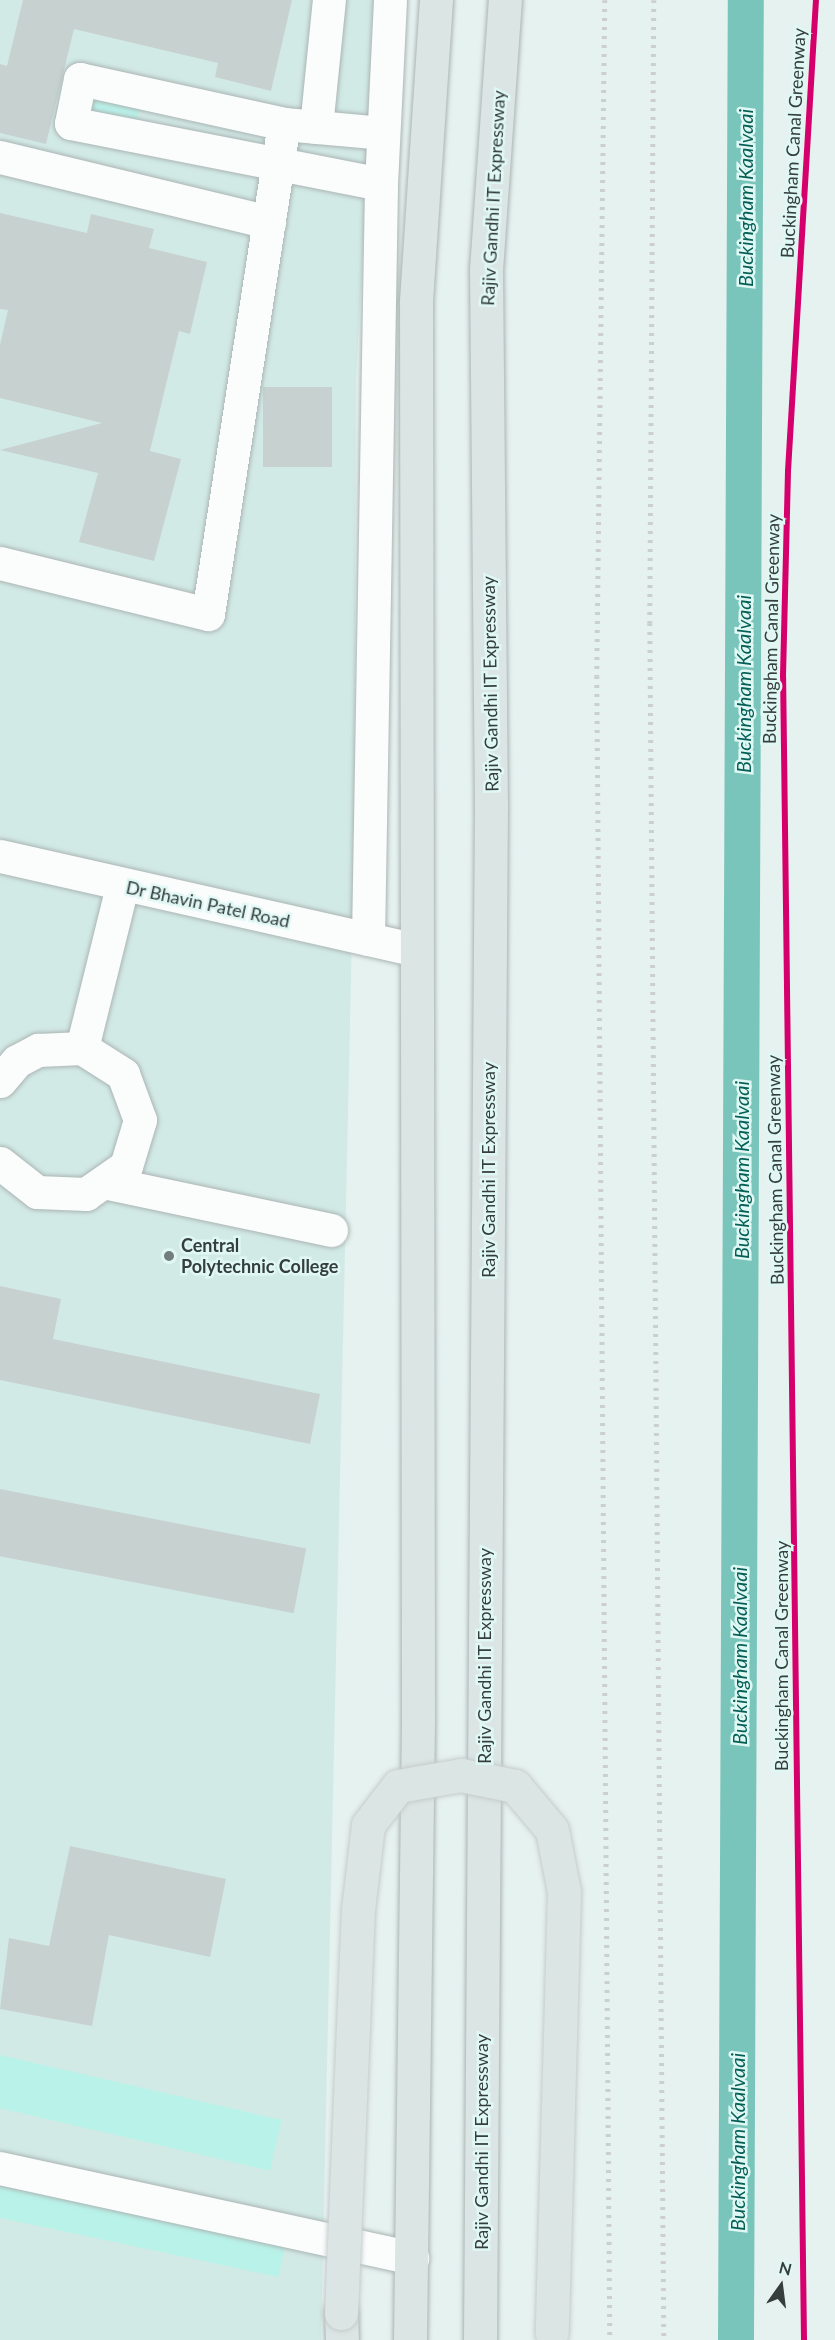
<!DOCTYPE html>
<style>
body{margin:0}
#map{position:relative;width:835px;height:2340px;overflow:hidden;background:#e6f2f0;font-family:Lato,sans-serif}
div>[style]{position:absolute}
.built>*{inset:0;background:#d2eae6}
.green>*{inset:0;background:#b9f2e9;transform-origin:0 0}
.canal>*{height:36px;margin:-18px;padding:0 18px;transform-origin:18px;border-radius:18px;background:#7ac5bb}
.building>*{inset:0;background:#c7d2d0;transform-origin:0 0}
.roads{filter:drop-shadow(0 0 2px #abb5b3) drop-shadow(0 0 2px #abb5b3)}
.minor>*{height:33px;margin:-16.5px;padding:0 16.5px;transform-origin:16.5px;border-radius:16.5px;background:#fbfdfd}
.major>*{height:33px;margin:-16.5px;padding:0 16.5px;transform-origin:16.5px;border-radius:16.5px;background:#dae5e4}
.rail>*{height:4.5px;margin-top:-2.25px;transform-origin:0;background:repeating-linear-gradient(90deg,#cccfcf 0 3px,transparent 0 9px)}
.bridges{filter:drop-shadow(0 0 2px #c6cccb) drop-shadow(0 0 2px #c6cccb)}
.major-bridge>*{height:33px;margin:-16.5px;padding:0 16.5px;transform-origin:16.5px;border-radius:16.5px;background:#dae5e4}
.cycleway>*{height:6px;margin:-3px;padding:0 3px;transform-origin:3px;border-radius:3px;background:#d6006c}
.dots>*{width:16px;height:16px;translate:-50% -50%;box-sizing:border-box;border:3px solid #e0f8f4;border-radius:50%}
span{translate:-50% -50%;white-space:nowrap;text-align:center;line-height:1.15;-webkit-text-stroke:5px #e0f8f4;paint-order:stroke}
.street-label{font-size:18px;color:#353e3d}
.poi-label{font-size:18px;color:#353e3d;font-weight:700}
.left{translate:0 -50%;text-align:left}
.water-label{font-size:20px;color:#055f56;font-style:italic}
.north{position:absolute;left:751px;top:2256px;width:60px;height:60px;-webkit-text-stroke:4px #e0f8f4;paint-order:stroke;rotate:14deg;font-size:16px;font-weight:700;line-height:24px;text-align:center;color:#353e3d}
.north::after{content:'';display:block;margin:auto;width:21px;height:27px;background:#353e3d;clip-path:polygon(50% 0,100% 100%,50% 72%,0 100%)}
</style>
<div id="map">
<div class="built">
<div style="clip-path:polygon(0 0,376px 0,356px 381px,354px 841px,321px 2340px,0 2340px)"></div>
</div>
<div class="green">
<div style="clip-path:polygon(94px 91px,140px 106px,136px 126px,99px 132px,87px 105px)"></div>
<div style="left:0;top:2055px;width:289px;height:52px;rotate:13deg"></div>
<div style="left:0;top:2182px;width:292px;height:35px;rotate:12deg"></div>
</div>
<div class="canal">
<div style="left:736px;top:2340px;width:2340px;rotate:-89.76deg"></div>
</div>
<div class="building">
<div style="clip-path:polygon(23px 0,292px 0,271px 91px,215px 77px,218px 63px,74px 29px,46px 144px,0 133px,0 64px,7px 66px)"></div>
<div style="clip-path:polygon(0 213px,87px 233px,91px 214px,154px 229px,149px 248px,207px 262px,190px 334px,179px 331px,150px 451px,181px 459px,154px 561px,79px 542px,98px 473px,0 450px,102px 423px,0 398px,0 345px,8px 310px,0 309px)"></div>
<div style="left:263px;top:387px;width:69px;height:80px"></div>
<div style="clip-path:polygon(0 1286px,61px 1299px,53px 1339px,320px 1394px,310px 1444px,0 1380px)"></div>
<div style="left:0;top:1489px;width:312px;height:66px;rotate:11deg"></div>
<div style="clip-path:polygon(70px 1846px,226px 1879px,210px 1957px,109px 1935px,92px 2026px,0 2009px,9px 1938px,49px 1946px)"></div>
</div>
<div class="roads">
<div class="minor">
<div style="left:316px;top:127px;width:128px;rotate:-84.2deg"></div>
<div style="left:0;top:157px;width:277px;rotate:13.6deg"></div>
<div style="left:381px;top:184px;width:316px;rotate:-168.9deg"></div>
<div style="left:71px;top:123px;width:45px;rotate:-78.4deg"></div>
<div style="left:80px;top:79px;width:209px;rotate:12.4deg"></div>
<div style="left:284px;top:124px;width:98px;rotate:5.2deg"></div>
<div style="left:0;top:563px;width:214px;rotate:13.8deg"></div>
<div style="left:208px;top:614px;width:496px;rotate:-81.2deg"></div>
<div style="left:0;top:856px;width:426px;rotate:12.7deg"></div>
<div style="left:368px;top:939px;width:755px;rotate:-89.01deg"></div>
<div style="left:381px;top:184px;width:184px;rotate:-87.2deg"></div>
<div style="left:82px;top:1048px;width:167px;rotate:-76.1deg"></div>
<div style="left:0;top:1081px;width:26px;rotate:-50deg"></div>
<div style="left:17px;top:1061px;width:24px;rotate:-28deg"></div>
<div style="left:38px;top:1050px;width:44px;rotate:-2.6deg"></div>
<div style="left:82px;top:1048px;width:49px;rotate:32.4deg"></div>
<div style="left:123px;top:1074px;width:49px;rotate:69.7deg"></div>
<div style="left:140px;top:1120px;width:48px;rotate:106.9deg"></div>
<div style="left:126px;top:1166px;width:49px;rotate:145deg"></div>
<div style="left:86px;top:1194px;width:49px;rotate:-177.7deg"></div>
<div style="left:37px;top:1192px;width:47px;rotate:-141.9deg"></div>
<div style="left:108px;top:1183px;width:228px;rotate:11.9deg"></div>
<div style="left:0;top:2168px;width:422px;rotate:12.3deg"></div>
</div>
<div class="major">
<div style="left:341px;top:2313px;width:27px;rotate:88deg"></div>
<div style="left:410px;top:2340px;width:620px;rotate:-89.26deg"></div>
<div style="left:418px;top:1720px;width:1419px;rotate:-90.08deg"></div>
<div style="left:416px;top:301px;width:302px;rotate:-86.2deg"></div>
<div style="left:480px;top:2340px;width:1531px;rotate:-89.59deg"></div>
<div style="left:491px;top:809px;width:539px;rotate:-90.53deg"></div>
<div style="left:486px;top:270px;width:271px;rotate:-86deg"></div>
</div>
</div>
<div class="rail">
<div style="left:605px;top:0;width:676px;rotate:90.68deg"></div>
<div style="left:597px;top:676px;width:1664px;rotate:89.55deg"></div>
<div style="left:654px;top:0;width:623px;rotate:90.37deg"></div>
<div style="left:650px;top:623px;width:1717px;rotate:89.53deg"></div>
</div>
<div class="bridges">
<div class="major-bridge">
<div style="left:341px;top:2313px;width:403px;rotate:-87.6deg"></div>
<div style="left:358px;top:1910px;width:86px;rotate:-83.3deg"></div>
<div style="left:368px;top:1825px;width:49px;rotate:-52.4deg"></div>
<div style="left:398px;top:1786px;width:64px;rotate:-9.9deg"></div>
<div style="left:461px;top:1775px;width:55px;rotate:11.5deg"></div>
<div style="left:515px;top:1786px;width:57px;rotate:49.9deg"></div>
<div style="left:552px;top:1830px;width:63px;rotate:79deg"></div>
<div style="left:564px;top:1892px;width:441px;rotate:91.6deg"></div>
</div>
</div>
<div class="cycleway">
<div style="left:804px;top:2340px;width:1664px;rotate:-90.72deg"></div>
<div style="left:783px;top:676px;width:205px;rotate:-88.6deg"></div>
<div style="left:788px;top:471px;width:472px;rotate:-86.6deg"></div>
</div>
<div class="dots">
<div style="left:169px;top:1256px;background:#737d7c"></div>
</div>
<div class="street-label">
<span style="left:793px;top:143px;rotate:-87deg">Buckingham Canal Greenway</span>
<span style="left:493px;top:198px;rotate:-87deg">Rajiv Gandhi IT Expressway</span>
<span style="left:771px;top:629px;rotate:-89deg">Buckingham Canal Greenway</span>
<span style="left:490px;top:684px;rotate:-91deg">Rajiv Gandhi IT Expressway</span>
<span style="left:208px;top:904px;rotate:12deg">Dr Bhavin Patel Road</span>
<span style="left:488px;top:1170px;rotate:-90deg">Rajiv Gandhi IT Expressway</span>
<span style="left:775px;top:1170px;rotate:-91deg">Buckingham Canal Greenway</span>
<span style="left:484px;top:1656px;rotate:-90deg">Rajiv Gandhi IT Expressway</span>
<span style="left:781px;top:1656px;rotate:-90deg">Buckingham Canal Greenway</span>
<span style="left:481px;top:2142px;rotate:-90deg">Rajiv Gandhi IT Expressway</span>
</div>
<div class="poi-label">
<span class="left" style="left:181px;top:1256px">Central<br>Polytechnic College</span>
</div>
<div class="water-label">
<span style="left:745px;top:198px;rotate:-90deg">Buckingham Kaalvaai</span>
<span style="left:743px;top:684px;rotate:-90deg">Buckingham Kaalvaai</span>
<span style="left:741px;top:1170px;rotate:-90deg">Buckingham Kaalvaai</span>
<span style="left:739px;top:1656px;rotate:-90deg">Buckingham Kaalvaai</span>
<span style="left:737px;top:2142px;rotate:-90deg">Buckingham Kaalvaai</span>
</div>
<div class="north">N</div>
</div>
